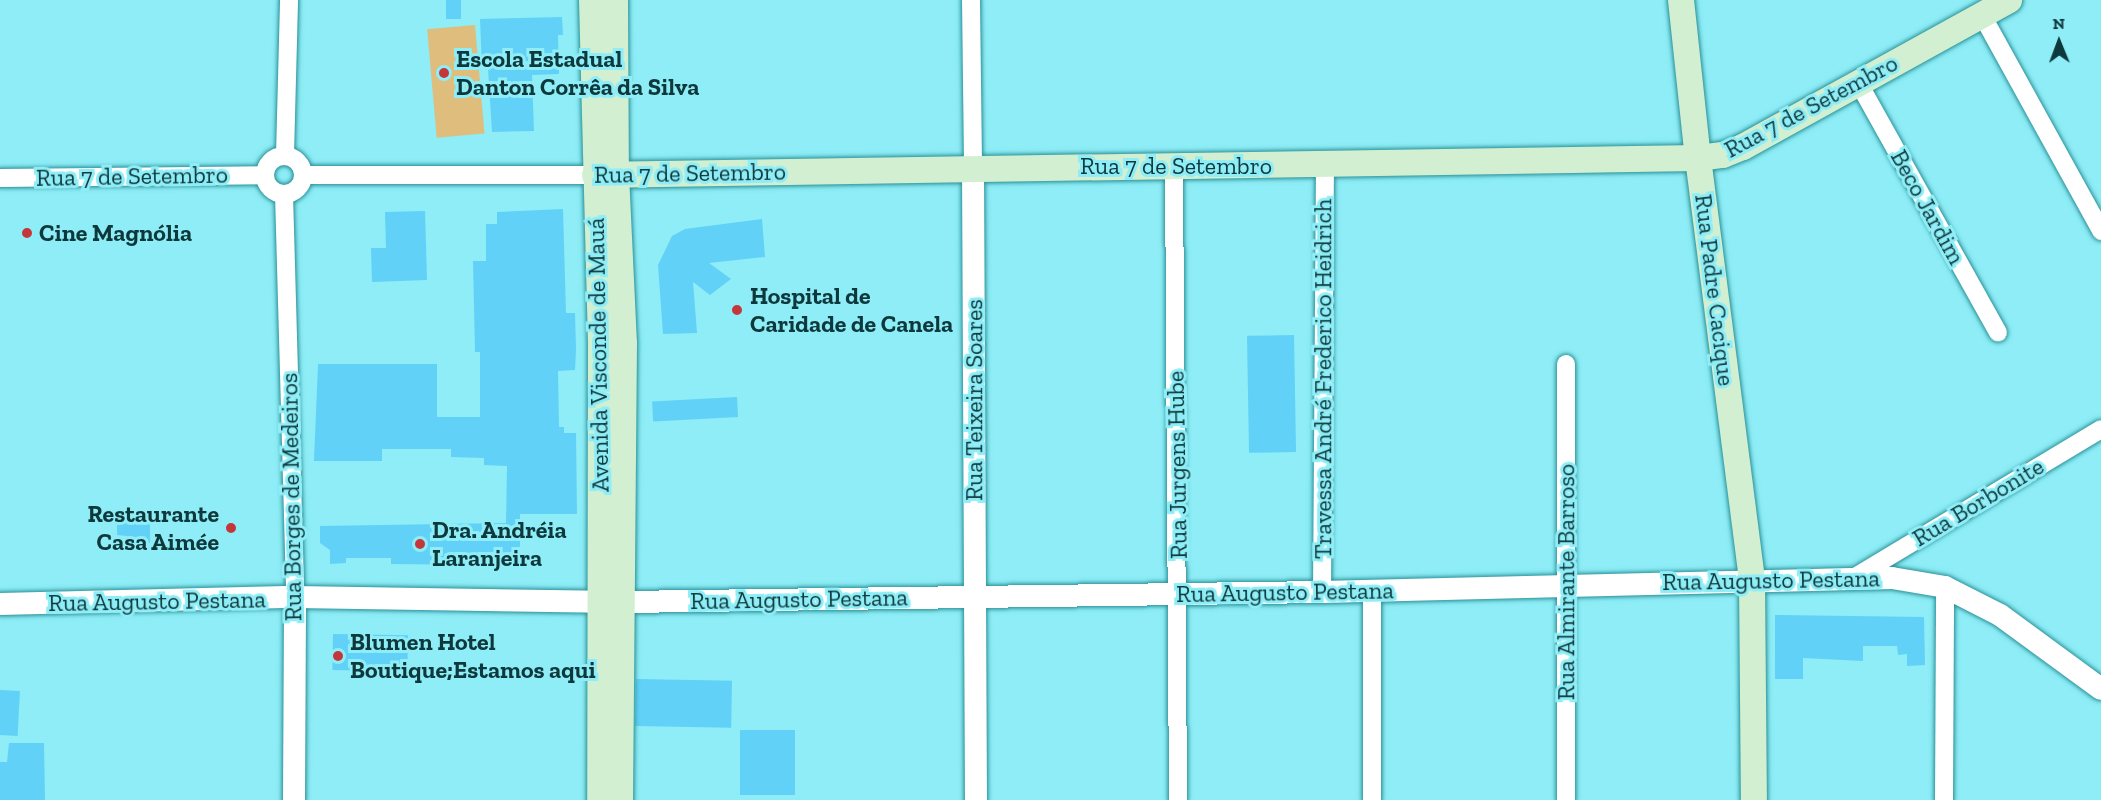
<!DOCTYPE html>
<meta charset="utf-8">
<style>
body{margin:0}
#map{position:relative;width:2101px;height:800px;overflow:hidden;background:#8eedf6;font-family:"Zilla Slab",serif}
div>[style]{position:absolute}
.green>*{inset:0;background:#dfbd7c;transform-origin:0 0}
.building>*{inset:0;background:#61d1f7;transform-origin:0 0}
.roads{filter:drop-shadow(0 0 2px #299199) drop-shadow(0 0 2px #299199)}
.minor>*{height:18px;margin:-9px;padding:0 9px;transform-origin:9px;border-radius:9px;background:#fff}
.minor>.ring{margin:-9px;padding:0;box-sizing:content-box;background:none;border:18px solid #fff;border-radius:50%}
.tertiary>*{height:22px;margin:-11px;padding:0 11px;transform-origin:11px;border-radius:11px;background:#fff}
.secondary>*{height:26px;margin:-13px;padding:0 13px;transform-origin:13px;border-radius:13px;background:#d2f0d1}
.dots>*{width:16px;height:16px;translate:-50% -50%;box-sizing:border-box;border:3px solid #8eedf6;border-radius:50%}
span{translate:-50% -50%;white-space:nowrap;text-align:center;line-height:1.15;-webkit-text-stroke:6px #8eedf6;paint-order:stroke}
.poi-label{font-size:24px;color:#0e393c;font-weight:700}
.left{translate:0 -50%;text-align:left}
.right{translate:-100% -50%;text-align:right}
.street-label{font-size:24px;color:#0e393c}
.north{position:absolute;left:2029px;top:12px;width:60px;height:60px;-webkit-text-stroke:4px #8eedf6;paint-order:stroke;rotate:359deg;font-size:16px;font-weight:700;line-height:24px;text-align:center;color:#0e393c}
.north::after{content:'';display:block;margin:auto;width:21px;height:27px;background:#0e393c;clip-path:polygon(50% 0,100% 100%,50% 72%,0 100%)}
</style>
<div id="map">
<div class="green">
<div style="left:475px;top:25px;width:109px;height:48px;rotate:85deg"></div>
</div>
<div class="building">
<div style="left:446px;top:0;width:15px;height:19px"></div>
<div style="clip-path:polygon(562px 17px,563px 35px,558px 35px,559px 74px,532px 75px,534px 131px,492px 132px,488px 68px,482px 68px,480px 19px)"></div>
<div style="clip-path:polygon(563px 209px,566px 313px,575px 313px,576px 350px,575px 370px,558px 371px,559px 427px,564px 427px,564px 433px,576px 433px,577px 514px,520px 514px,520px 553px,490px 552px,490px 565px,391px 564px,391px 558px,346px 558px,346px 563px,330px 564px,330px 550px,320px 543px,320px 526px,506px 523px,507px 466px,484px 465px,484px 458px,451px 457px,451px 449px,382px 449px,382px 461px,314px 461px,318px 364px,437px 364px,437px 417px,480px 417px,480px 352px,475px 352px,473px 261px,486px 261px,486px 224px,497px 224px,497px 212px)"></div>
<div style="clip-path:polygon(425px 211px,427px 280px,372px 282px,371px 248px,386px 248px,385px 212px)"></div>
<div style="clip-path:polygon(762px 219px,765px 257px,709px 263px,731px 279px,710px 295px,693px 282px,697px 333px,663px 334px,658px 265px,672px 236px,685px 229px)"></div>
<div style="left:1294px;top:335px;width:117px;height:47px;rotate:89deg"></div>
<div style="left:737px;top:397px;width:20px;height:85px;rotate:87deg"></div>
<div style="clip-path:polygon(117px 511px,150px 511px,150px 543px,127px 543px,127px 536px,117px 535px)"></div>
<div style="clip-path:polygon(1775px 615px,1924px 617px,1925px 665px,1907px 666px,1907px 654px,1898px 655px,1897px 646px,1863px 646px,1863px 661px,1803px 658px,1803px 679px,1775px 679px)"></div>
<div style="left:333px;top:634px;width:75px;height:36px;rotate:1deg"></div>
<div style="left:636px;top:679px;width:96px;height:47px;rotate:1deg"></div>
<div style="left:0;top:690px;width:20px;height:45px;rotate:3deg"></div>
<div style="left:740px;top:730px;width:55px;height:65px"></div>
<div style="clip-path:polygon(9px 743px,44px 743px,45px 800px,0 800px,0 762px,7px 762px)"></div>
</div>
<div class="roads">
<div class="minor">
<div style="left:971px;top:0;width:167px;rotate:89.3deg"></div>
<div style="left:1982px;top:15px;width:247px;rotate:61.1deg"></div>
<div style="left:1858px;top:82px;width:287px;rotate:60.8deg"></div>
<div style="left:285px;top:155px;width:155px;rotate:-88.5deg"></div>
<div class="ring" style="left:265px;top:156px;width:20px;height:20px"></div>
<div style="left:1174px;top:166px;width:634px;rotate:89.64deg"></div>
<div style="left:304px;top:175px;width:291px"></div>
<div style="left:0;top:178px;width:265px;rotate:-0.6deg"></div>
<div style="left:284px;top:194px;width:403px;rotate:88.4deg"></div>
<div style="left:1566px;top:364px;width:436px;rotate:90deg"></div>
<div style="left:1855px;top:577px;width:287px;rotate:-31deg"></div>
<div style="left:1322px;top:592px;width:427px;rotate:-89.6deg"></div>
<div style="left:1372px;top:800px;width:210px;rotate:-90deg"></div>
<div style="left:1944px;top:800px;width:213px;rotate:-89.7deg"></div>
</div>
<div class="tertiary">
<div style="left:973px;top:167px;width:633px;rotate:89.73deg"></div>
<div style="left:624px;top:602px;width:698px;rotate:-0.82deg"></div>
<div style="left:1322px;top:592px;width:570px;rotate:-1.41deg"></div>
<div style="left:1892px;top:578px;width:54px;rotate:9.6deg"></div>
<div style="left:1945px;top:587px;width:62px;rotate:27deg"></div>
<div style="left:2000px;top:615px;width:125px;rotate:36.2deg"></div>
<div style="left:0;top:604px;width:295px;rotate:-1.4deg"></div>
<div style="left:295px;top:597px;width:306px;rotate:0.9deg"></div>
<div style="left:294px;top:800px;width:203px;rotate:-89.7deg"></div>
</div>
<div class="secondary">
<div style="left:592px;top:0;width:343px;rotate:88.5deg"></div>
<div style="left:601px;top:343px;width:457px;rotate:90.1deg"></div>
<div style="left:615px;top:0;width:174px;rotate:89.7deg"></div>
<div style="left:616px;top:174px;width:169px;rotate:87.3deg"></div>
<div style="left:624px;top:343px;width:457px;rotate:90.5deg"></div>
<div style="left:1681px;top:0;width:159px;rotate:83.9deg"></div>
<div style="left:1698px;top:158px;width:426px;rotate:82.7deg"></div>
<div style="left:1752px;top:581px;width:219px;rotate:89.5deg"></div>
<div style="left:595px;top:175px;width:1103px;rotate:-0.88deg"></div>
<div style="left:1698px;top:158px;width:25px;rotate:-7deg"></div>
<div style="left:1723px;top:155px;width:22px;rotate:-22deg"></div>
<div style="left:1743px;top:147px;width:304px;rotate:-28.9deg"></div>
</div>
</div>
<div class="dots">
<div style="left:444px;top:73px;background:#c5363b"></div>
<div style="left:27px;top:233px;background:#c5363b"></div>
<div style="left:737px;top:310px;background:#c5363b"></div>
<div style="left:231px;top:528px;background:#c5363b"></div>
<div style="left:420px;top:544px;background:#c5363b"></div>
<div style="left:338px;top:656px;background:#c5363b"></div>
</div>
<div class="poi-label">
<span class="left" style="left:456px;top:73px">Escola Estadual<br>Danton Corrêa da Silva</span>
<span class="left" style="left:39px;top:233px">Cine Magnólia</span>
<span class="left" style="left:750px;top:310px">Hospital de<br>Caridade de Canela</span>
<span class="right" style="left:219px;top:528px">Restaurante<br>Casa Aimée</span>
<span class="left" style="left:432px;top:544px">Dra. Andréia<br>Laranjeira</span>
<span class="left" style="left:350px;top:656px">Blumen Hotel<br>Boutique;Estamos aqui</span>
</div>
<div class="street-label">
<span style="left:1811px;top:106px;rotate:-28deg">Rua 7 de Setembro</span>
<span style="left:1176px;top:166px">Rua 7 de Setembro</span>
<span style="left:690px;top:173px;rotate:-1deg">Rua 7 de Setembro</span>
<span style="left:132px;top:176px;rotate:-1deg">Rua 7 de Setembro</span>
<span style="left:1928px;top:207px;rotate:61deg">Beco Jardim</span>
<span style="left:1715px;top:290px;rotate:83deg">Rua Padre Cacique</span>
<span style="left:598px;top:355px;rotate:-91deg">Avenida Visconde de Mauá</span>
<span style="left:1323px;top:379px;rotate:-90deg">Travessa André Frederico Heidrich</span>
<span style="left:974px;top:400px;rotate:-90deg">Rua Teixeira Soares</span>
<span style="left:1177px;top:465px;rotate:-91deg">Rua Jurgens Hube</span>
<span style="left:291px;top:497px;rotate:-91deg">Rua Borges de Medeiros</span>
<span style="left:1978px;top:502px;rotate:-31deg">Rua Borbonite</span>
<span style="left:1771px;top:580px;rotate:-1deg">Rua Augusto Pestana</span>
<span style="left:1566px;top:582px;rotate:-90deg">Rua Almirante Barroso</span>
<span style="left:1285px;top:592px;rotate:-1deg">Rua Augusto Pestana</span>
<span style="left:799px;top:599px;rotate:-1deg">Rua Augusto Pestana</span>
<span style="left:157px;top:601px;rotate:-1deg">Rua Augusto Pestana</span>
</div>
<div class="north">N</div>
</div>
